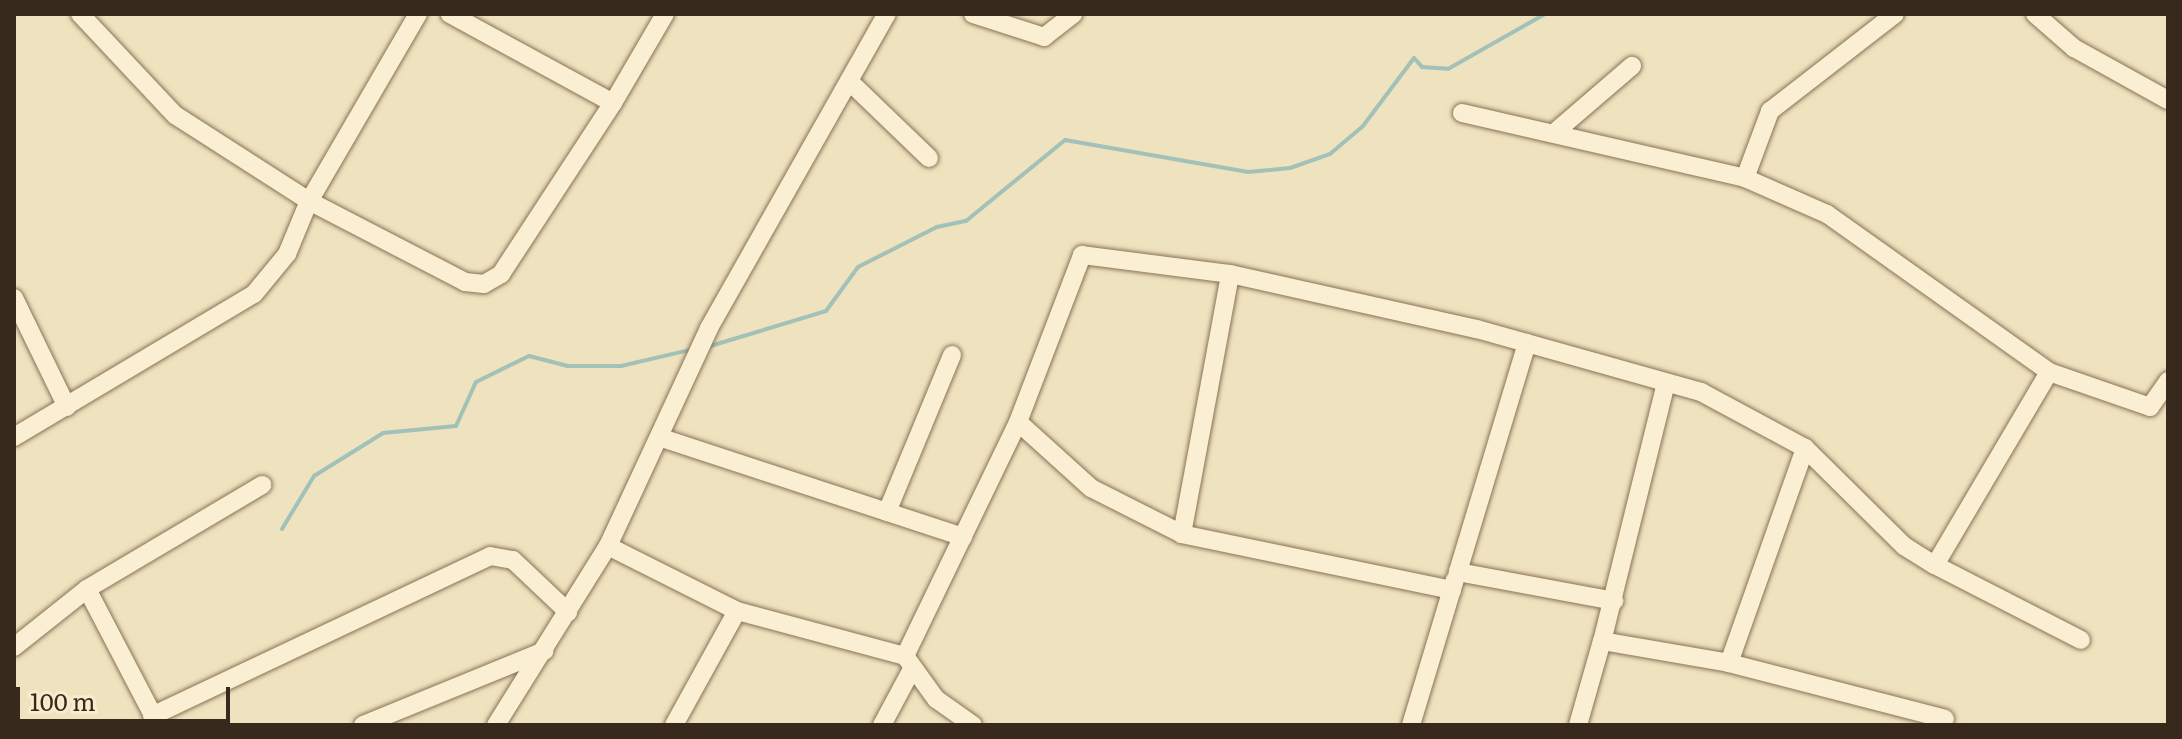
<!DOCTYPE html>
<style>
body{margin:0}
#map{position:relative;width:2182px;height:739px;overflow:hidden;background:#efe2be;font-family:Literata,serif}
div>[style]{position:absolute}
.stream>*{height:4px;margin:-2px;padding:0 2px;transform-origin:2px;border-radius:2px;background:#a2c1b8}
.roads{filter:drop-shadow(0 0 2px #897256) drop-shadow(0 0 2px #897256)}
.minor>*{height:18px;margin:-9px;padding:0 9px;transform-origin:9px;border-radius:9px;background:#faefd2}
span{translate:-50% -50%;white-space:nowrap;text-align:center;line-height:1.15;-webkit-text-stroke:8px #f7ecce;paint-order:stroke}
.frame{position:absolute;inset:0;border:16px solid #37291c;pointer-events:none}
.scale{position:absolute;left:16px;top:687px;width:214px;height:36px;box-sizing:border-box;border:4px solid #37291c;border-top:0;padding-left:10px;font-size:24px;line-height:28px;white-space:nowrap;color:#37291c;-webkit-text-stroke:6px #f7ecce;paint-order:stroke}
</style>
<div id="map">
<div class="stream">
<div style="left:707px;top:347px;width:124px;rotate:-16.8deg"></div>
<div style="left:826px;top:311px;width:54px;rotate:-54deg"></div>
<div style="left:858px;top:267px;width:89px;rotate:-26.9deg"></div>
<div style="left:937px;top:227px;width:30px;rotate:-12deg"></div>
<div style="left:966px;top:221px;width:128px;rotate:-39.3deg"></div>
<div style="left:1065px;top:140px;width:186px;rotate:9.9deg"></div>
<div style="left:1248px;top:172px;width:42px;rotate:-5.4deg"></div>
<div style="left:1290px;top:168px;width:42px;rotate:-19.3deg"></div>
<div style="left:1330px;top:154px;width:43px;rotate:-40.3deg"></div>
<div style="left:1363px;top:126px;width:85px;rotate:-53.1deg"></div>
<div style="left:1414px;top:58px;width:12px;rotate:48deg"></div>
<div style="left:1422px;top:67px;width:26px;rotate:4deg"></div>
<div style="left:1448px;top:69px;width:112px;rotate:-29.6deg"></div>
<div style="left:282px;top:529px;width:62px;rotate:-58.9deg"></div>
<div style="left:314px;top:476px;width:81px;rotate:-31.9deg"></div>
<div style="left:383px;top:433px;width:73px;rotate:-5.5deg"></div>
<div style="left:456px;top:426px;width:48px;rotate:-65.6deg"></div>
<div style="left:476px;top:382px;width:59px;rotate:-26.1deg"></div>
<div style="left:529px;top:356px;width:40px;rotate:14.4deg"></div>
<div style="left:568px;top:366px;width:53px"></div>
<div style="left:621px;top:366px;width:71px;rotate:-13.1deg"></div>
</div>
<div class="roads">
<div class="minor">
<div style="left:418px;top:14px;width:216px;rotate:120.2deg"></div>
<div style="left:309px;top:201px;width:176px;rotate:27.4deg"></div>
<div style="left:465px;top:282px;width:19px;rotate:6deg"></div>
<div style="left:484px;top:284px;width:20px;rotate:-30deg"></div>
<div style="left:501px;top:274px;width:204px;rotate:-56.8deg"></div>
<div style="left:613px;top:103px;width:186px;rotate:-151.4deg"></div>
<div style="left:973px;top:14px;width:75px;rotate:17.9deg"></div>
<div style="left:1044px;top:37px;width:37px;rotate:-38deg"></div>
<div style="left:2035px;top:14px;width:52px;rotate:41.1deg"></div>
<div style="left:2074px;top:48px;width:107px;rotate:29deg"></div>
<div style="left:849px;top:81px;width:111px;rotate:43.9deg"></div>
<div style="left:613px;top:103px;width:103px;rotate:-59.7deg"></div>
<div style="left:1462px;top:113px;width:290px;rotate:12.9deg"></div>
<div style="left:1745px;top:178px;width:90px;rotate:23.7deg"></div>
<div style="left:1827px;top:214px;width:272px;rotate:35.4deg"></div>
<div style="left:2049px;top:372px;width:107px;rotate:19.1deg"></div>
<div style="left:2150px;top:407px;width:32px;rotate:-55deg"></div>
<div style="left:1554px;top:133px;width:103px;rotate:-40.7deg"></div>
<div style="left:1745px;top:178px;width:72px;rotate:-69.5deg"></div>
<div style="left:1770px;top:111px;width:158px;rotate:-37.8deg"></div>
<div style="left:14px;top:298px;width:121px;rotate:64.1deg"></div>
<div style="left:1527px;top:343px;width:239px;rotate:106.8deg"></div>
<div style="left:1458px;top:572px;width:159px;rotate:10.5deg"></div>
<div style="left:1666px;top:383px;width:266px;rotate:103.9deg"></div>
<div style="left:1602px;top:641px;width:129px;rotate:9.8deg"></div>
<div style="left:1729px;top:663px;width:223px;rotate:14.5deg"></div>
<div style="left:14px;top:437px;width:279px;rotate:-30.8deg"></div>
<div style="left:254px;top:294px;width:52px;rotate:-50.5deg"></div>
<div style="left:287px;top:254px;width:57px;rotate:-67.5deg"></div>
<div style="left:309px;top:201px;width:159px;rotate:-147.3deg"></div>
<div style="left:175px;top:115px;width:139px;rotate:-133.2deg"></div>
<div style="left:662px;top:438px;width:317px;rotate:18.2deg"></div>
<div style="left:887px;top:512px;width:170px;rotate:-67.5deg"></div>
<div style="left:1182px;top:534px;width:102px;rotate:-153.2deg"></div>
<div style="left:1091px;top:488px;width:98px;rotate:-137.9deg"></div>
<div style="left:1018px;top:422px;width:179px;rotate:-69deg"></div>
<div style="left:1082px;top:255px;width:149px;rotate:7.3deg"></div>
<div style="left:608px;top:546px;width:144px;rotate:26.7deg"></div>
<div style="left:737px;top:611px;width:174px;rotate:15deg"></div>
<div style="left:1935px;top:565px;width:164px;rotate:27.2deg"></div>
<div style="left:87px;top:589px;width:153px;rotate:62.4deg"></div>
<div style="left:1452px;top:590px;width:276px;rotate:-168.3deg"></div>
<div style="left:1182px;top:534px;width:264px;rotate:-79.5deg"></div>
<div style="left:1230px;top:274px;width:253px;rotate:12.6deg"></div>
<div style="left:1477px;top:329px;width:233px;rotate:15.7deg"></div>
<div style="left:1701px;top:392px;width:118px;rotate:28.3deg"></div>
<div style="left:1805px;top:448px;width:139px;rotate:44.7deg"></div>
<div style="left:1904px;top:546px;width:36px;rotate:32deg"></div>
<div style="left:1935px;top:565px;width:224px;rotate:-59.4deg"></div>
<div style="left:14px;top:647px;width:93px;rotate:-38.5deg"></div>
<div style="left:87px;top:589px;width:204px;rotate:-30.7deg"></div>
<div style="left:1729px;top:663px;width:228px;rotate:-70.5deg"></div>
<div style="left:152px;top:716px;width:374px;rotate:-25.3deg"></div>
<div style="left:490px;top:556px;width:23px;rotate:10deg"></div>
<div style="left:513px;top:560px;width:76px;rotate:43.4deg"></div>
<div style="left:363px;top:725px;width:196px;rotate:-22.2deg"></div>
<div style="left:496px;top:725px;width:211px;rotate:-58deg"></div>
<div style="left:608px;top:546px;width:240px;rotate:-65.1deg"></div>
<div style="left:709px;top:328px;width:361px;rotate:-60.5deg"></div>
<div style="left:674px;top:725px;width:130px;rotate:-61.1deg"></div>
<div style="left:882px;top:725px;width:61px;rotate:-61.8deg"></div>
<div style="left:973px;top:725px;width:45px;rotate:-144.9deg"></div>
<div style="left:936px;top:699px;width:53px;rotate:-125.8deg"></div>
<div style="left:905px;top:656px;width:260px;rotate:-64.2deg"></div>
<div style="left:1411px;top:725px;width:152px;rotate:-73.2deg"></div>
<div style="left:1578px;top:725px;width:87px;rotate:-74.1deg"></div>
</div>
</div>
<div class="frame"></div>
<div class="scale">100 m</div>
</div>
